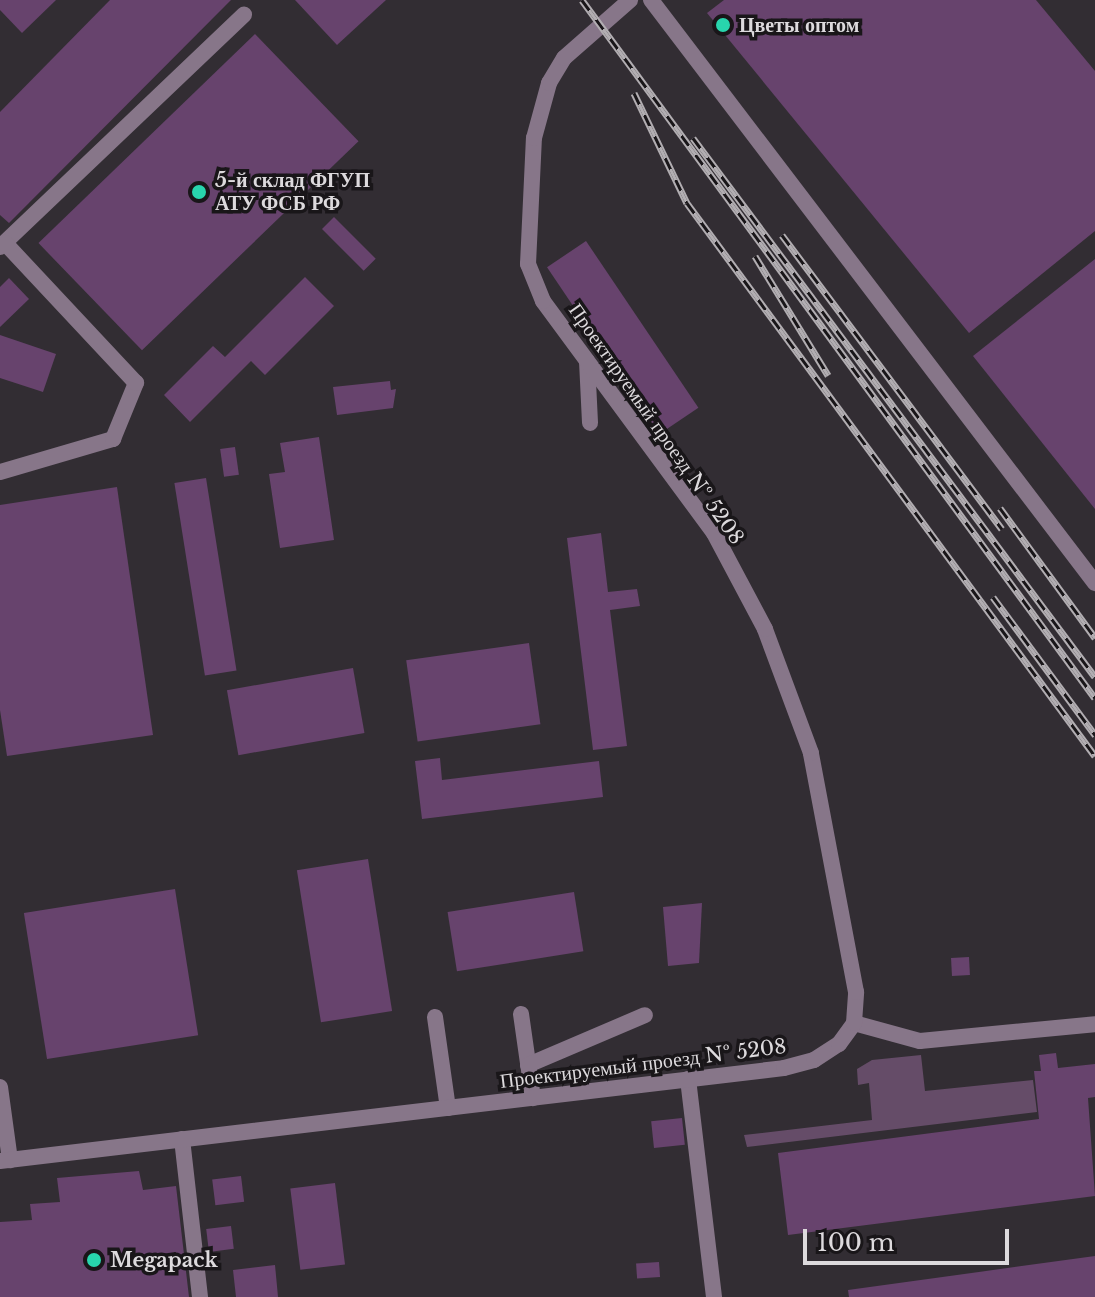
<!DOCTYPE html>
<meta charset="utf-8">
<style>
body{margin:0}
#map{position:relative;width:1095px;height:1297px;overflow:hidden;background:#322d33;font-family:"Libre Baskerville",serif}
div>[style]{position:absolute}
.green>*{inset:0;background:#654c68}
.building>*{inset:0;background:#67436d;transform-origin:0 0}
.minor>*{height:16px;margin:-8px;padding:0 8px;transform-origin:8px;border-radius:8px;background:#877689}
.rail>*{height:7px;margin-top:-3.5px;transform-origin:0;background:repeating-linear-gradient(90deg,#191619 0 12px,#b2aeb2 0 24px);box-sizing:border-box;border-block:2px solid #b2aeb2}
.dots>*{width:22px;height:22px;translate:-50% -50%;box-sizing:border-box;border:4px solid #191619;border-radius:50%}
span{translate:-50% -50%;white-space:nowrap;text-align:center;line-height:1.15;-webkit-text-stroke:7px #191619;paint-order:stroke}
.poi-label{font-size:20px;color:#dddadd;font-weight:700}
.left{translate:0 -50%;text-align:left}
.street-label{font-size:20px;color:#dddadd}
.scale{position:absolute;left:803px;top:1229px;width:206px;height:36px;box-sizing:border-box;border:4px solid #dddadd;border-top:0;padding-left:10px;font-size:24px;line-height:28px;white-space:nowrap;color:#dddadd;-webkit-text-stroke:6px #191619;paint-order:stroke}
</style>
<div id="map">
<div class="green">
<div style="clip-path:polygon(921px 1055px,925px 1091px,1033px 1080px,1037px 1112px,747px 1147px,744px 1135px,872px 1120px,869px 1083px,858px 1085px,857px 1069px,872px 1060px)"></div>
</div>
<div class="building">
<div style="clip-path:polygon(0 0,56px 0,22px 33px,0 10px)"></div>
<div style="clip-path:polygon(110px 0,231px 0,9px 223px,0 215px,0 112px)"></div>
<div style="clip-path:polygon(295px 0,386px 0,337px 45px)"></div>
<div style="clip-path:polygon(724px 0,1036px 0,1095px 71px,1095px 231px,969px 333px,707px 13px)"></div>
<div style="left:255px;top:34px;width:149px;height:301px;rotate:46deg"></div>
<div style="left:334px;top:217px;width:59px;height:17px;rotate:45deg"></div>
<div style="left:586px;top:241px;width:201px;height:47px;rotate:56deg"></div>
<div style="clip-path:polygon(1095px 259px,1095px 509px,973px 356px)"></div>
<div style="clip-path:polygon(305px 277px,334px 306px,265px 375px,251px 361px,190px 422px,164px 395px,213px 346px,225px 357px)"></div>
<div style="clip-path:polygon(9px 278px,29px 299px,0 327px,0 287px)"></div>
<div style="clip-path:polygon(0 335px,56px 354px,43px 392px,0 378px)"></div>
<div style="clip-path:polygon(390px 381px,391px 390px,396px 389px,393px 408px,337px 415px,333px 387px)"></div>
<div style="clip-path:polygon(319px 437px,334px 540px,280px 548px,269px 474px,285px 472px,280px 443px)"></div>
<div style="left:235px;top:447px;width:28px;height:15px;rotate:82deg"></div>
<div style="left:206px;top:478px;width:195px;height:32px;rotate:81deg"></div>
<div style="clip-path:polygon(117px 487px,153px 735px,7px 756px,0 710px,0 505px)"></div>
<div style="clip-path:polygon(601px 533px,608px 592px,637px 589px,640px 606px,610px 610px,627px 746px,593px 750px,567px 538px)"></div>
<div style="left:529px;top:643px;width:82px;height:124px;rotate:82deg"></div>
<div style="left:353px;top:668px;width:66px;height:128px;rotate:80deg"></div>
<div style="clip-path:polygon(440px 758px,442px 780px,599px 761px,603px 797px,422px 819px,415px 761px)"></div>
<div style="left:368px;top:859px;width:154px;height:72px;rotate:81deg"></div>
<div style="left:175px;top:889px;width:148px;height:153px;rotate:81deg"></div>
<div style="left:574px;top:892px;width:60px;height:128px;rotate:81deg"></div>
<div style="clip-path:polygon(702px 903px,699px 963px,668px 966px,663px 907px)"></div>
<div style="left:969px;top:957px;width:18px;height:18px;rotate:87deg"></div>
<div style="clip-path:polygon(1056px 1053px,1058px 1068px,1095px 1064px,1095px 1097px,1088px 1098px,1095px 1196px,788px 1235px,778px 1153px,1039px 1119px,1034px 1071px,1041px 1071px,1039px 1055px)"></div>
<div style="left:682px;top:1118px;width:27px;height:31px;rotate:84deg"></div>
<div style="clip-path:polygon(139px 1171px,143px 1190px,176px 1186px,189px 1297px,0 1297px,0 1222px,32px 1220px,30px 1204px,60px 1202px,57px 1178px)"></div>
<div style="left:241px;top:1176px;width:26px;height:29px;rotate:83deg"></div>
<div style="left:335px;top:1183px;width:82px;height:45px;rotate:83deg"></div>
<div style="left:231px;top:1226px;width:23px;height:25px;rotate:83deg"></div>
<div style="clip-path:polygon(1095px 1256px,1095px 1297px,849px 1297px,848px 1290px)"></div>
<div style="left:659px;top:1262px;width:15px;height:23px;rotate:86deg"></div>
<div style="clip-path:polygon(275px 1265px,278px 1297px,236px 1297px,233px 1270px)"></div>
</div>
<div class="minor">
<div style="left:651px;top:0;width:733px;rotate:52.71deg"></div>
<div style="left:0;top:247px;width:337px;rotate:-43.6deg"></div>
<div style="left:587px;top:361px;width:62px;rotate:87.2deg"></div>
<div style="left:0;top:472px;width:118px;rotate:-16.3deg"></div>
<div style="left:113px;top:439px;width:61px;rotate:-67.7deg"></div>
<div style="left:136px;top:383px;width:192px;rotate:-133.1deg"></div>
<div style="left:521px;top:1014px;width:85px;rotate:81.9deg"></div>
<div style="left:435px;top:1017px;width:92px;rotate:81.9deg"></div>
<div style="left:854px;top:1023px;width:68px;rotate:15.3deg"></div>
<div style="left:920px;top:1041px;width:176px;rotate:-5.5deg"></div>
<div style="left:528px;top:1065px;width:127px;rotate:-23.1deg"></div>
<div style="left:688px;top:1079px;width:220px;rotate:83.2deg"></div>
<div style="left:0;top:1087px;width:74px;rotate:82.2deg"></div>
<div style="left:182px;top:1139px;width:159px;rotate:83.5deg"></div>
<div style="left:0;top:1161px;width:789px;rotate:-6.76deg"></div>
<div style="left:784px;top:1068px;width:31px;rotate:-15deg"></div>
<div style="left:814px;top:1060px;width:30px;rotate:-33deg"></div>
<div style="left:839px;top:1044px;width:26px;rotate:-54deg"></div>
<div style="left:854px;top:1023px;width:31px;rotate:-86deg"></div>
<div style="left:856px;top:992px;width:243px;rotate:-100.7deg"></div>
<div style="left:811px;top:753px;width:132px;rotate:-110.4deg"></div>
<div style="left:765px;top:629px;width:109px;rotate:-118deg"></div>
<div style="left:714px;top:533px;width:288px;rotate:-126.4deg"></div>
<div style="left:543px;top:301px;width:40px;rotate:-112deg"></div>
<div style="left:528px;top:264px;width:126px;rotate:-87.3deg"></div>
<div style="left:534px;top:138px;width:57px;rotate:-74.7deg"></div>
<div style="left:549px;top:83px;width:29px;rotate:-59deg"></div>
<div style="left:564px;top:58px;width:88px;rotate:-41.3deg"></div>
</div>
<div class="rail">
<div style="left:582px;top:0;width:866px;rotate:53.69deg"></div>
<div style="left:634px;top:93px;width:122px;rotate:64.3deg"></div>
<div style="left:687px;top:203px;width:687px;rotate:53.58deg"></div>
<div style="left:693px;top:138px;width:672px;rotate:53.28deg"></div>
<div style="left:782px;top:235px;width:367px;rotate:53.2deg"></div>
<div style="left:755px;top:256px;width:140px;rotate:58.5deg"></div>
<div style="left:1000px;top:508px;width:161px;rotate:53.8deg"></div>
<div style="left:993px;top:597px;width:172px;rotate:53.5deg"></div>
</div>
<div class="dots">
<div style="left:723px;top:25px;background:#28d5ad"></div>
<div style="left:199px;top:192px;background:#28d5ad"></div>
<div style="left:94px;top:1260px;background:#28d5ad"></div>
</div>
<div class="poi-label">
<span class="left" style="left:739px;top:25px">Цветы оптом</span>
<span class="left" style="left:215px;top:192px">5-й склад ФГУП<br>АТУ ФСБ РФ</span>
<span class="left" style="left:110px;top:1260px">Megapack</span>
</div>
<div class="street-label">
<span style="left:656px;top:424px;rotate:55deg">Проектируемый проезд № 5208</span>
<span style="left:643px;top:1064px;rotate:-7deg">Проектируемый проезд № 5208</span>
</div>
<div class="scale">100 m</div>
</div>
